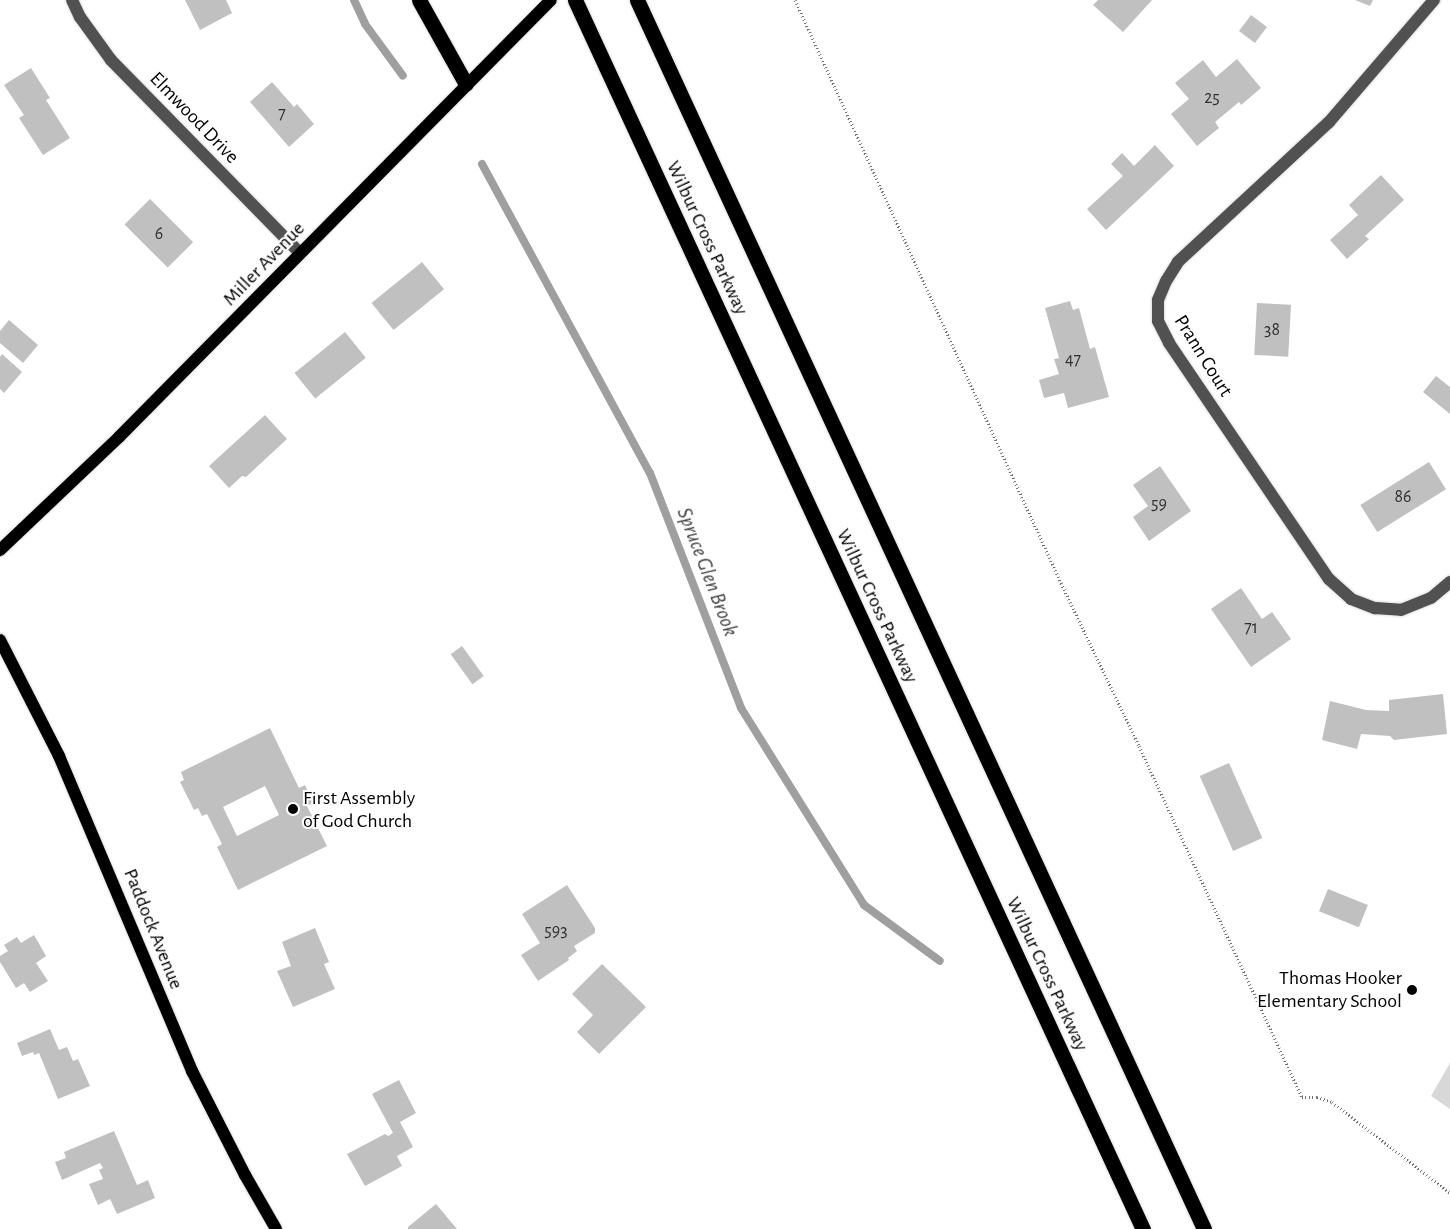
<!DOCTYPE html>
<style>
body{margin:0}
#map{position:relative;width:1450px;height:1229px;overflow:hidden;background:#fff;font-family:"Alegreya Sans",sans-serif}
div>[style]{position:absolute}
.green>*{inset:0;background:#d8d8d8}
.stream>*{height:8px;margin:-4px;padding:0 4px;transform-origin:4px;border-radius:4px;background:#9f9f9f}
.building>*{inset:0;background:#c0c0c0;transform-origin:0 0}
.path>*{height:3px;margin-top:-1.5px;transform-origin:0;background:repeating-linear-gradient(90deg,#737373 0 1px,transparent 0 3.5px)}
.roads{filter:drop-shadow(0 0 1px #dbdbdb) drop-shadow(0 0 1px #dbdbdb)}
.minor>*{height:12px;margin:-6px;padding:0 6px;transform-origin:6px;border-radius:6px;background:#515151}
.major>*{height:12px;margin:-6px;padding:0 6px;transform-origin:6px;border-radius:6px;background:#000}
.highway>*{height:15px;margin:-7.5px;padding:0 7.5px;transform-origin:7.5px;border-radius:7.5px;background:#000}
.dots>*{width:14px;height:14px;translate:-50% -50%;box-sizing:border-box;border:2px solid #fff;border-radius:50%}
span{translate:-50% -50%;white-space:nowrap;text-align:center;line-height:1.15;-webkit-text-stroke:4px #fff;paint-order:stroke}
.number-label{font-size:18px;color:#303030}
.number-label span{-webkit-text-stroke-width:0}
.street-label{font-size:20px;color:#000}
.poi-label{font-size:20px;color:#000}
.left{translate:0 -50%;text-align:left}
.right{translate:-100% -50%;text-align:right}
.water-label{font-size:21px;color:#404040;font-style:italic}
</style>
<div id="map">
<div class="green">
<div style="clip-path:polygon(1450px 1063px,1450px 1109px,1431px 1096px)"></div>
</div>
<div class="stream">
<div style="left:354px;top:0;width:26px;rotate:65deg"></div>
<div style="left:365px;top:24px;width:64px;rotate:53.8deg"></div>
<div style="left:482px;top:164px;width:352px;rotate:61.5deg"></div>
<div style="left:650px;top:473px;width:252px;rotate:68.8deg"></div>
<div style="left:741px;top:708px;width:232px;rotate:58deg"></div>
<div style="left:864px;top:905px;width:94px;rotate:36.4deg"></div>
</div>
<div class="building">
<div style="clip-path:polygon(185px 0,226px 0,232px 13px,200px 30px)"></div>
<div style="clip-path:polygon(1098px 0,1152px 0,1123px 32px,1093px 5px)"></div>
<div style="clip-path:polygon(1355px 0,1373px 0,1370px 6px)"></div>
<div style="left:1251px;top:15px;width:20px;height:20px;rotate:37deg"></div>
<div style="clip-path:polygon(1237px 59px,1261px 88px,1241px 105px,1239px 102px,1215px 122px,1219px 128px,1197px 146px,1171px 114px,1189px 99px,1175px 83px,1203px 60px,1216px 77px)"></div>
<div style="clip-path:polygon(31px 68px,50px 98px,46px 100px,70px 138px,43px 155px,19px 118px,24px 115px,4px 85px)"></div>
<div style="clip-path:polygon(272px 82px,294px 107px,297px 104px,314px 124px,289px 147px,250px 102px)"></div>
<div style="clip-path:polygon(1155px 145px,1174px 166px,1106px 230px,1087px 209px,1123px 176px,1111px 164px,1122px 153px,1134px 166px)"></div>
<div style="clip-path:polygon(1381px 175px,1404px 200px,1365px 236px,1369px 239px,1347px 259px,1330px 240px,1358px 215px,1349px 205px)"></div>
<div style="left:150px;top:199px;width:61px;height:36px;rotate:45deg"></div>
<div style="left:422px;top:262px;width:35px;height:65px;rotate:51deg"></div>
<div style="clip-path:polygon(1070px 301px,1073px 310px,1079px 308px,1090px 349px,1095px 347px,1109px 397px,1068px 408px,1064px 393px,1044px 398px,1039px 380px,1059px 374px,1054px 359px,1059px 358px,1045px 308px)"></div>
<div style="left:1257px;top:303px;width:34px;height:52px;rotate:3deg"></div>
<div style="clip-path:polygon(9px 320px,38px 345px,23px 363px,0 343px,0 331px)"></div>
<div style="left:345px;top:332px;width:33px;height:65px;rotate:51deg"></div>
<div style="clip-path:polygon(2px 354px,22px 372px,4px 393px,0 389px,0 357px)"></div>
<div style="clip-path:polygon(1436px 376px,1450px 387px,1450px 414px,1423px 392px)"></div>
<div style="clip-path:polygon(265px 415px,287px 439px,246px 477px,242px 476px,229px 488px,209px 466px)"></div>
<div style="left:1429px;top:462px;width:32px;height:81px;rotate:58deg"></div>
<div style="clip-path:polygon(1160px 466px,1191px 511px,1149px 541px,1133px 517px,1148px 506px,1133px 485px)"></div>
<div style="clip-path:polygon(1241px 588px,1262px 619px,1272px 612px,1291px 639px,1251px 667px,1211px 609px)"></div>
<div style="left:462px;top:646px;width:37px;height:14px;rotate:54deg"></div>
<div style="clip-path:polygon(1443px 694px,1447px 734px,1394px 740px,1390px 736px,1361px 734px,1357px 749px,1322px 740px,1330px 701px,1366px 710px,1389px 711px,1389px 700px)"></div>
<div style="clip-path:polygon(evenodd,270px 728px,299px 788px,305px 785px,313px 803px,307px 806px,327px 846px,238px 890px,217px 847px,222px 844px,207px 814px,202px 816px,198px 808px,194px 810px,180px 782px,184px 780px,181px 772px,270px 728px,265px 786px,279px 815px,237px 836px,223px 807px,265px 786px)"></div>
<div style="left:1229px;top:763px;width:82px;height:32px;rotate:66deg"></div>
<div style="clip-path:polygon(567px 885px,595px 928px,595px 933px,574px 946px,577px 951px,568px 958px,569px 960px,538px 981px,521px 955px,540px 943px,522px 914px)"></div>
<div style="left:1328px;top:889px;width:43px;height:24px;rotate:22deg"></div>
<div style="clip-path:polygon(315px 928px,329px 962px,324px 964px,335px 989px,293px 1007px,277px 971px,291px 966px,282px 942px)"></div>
<div style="clip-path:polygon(34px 935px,46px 956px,36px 963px,48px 981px,30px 992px,24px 983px,16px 988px,0 962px,0 956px,8px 951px,4px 945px,17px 937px,21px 943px)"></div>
<div style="clip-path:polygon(602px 964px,646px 1007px,599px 1054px,577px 1032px,593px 1015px,572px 994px)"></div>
<div style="clip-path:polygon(50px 1029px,59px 1050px,67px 1047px,73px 1061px,78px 1059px,90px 1086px,58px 1099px,39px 1053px,34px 1055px,33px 1052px,22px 1056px,17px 1043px)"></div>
<div style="clip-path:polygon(399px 1080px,416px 1113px,400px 1122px,413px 1147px,397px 1156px,402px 1166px,365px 1186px,347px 1154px,385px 1134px,388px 1136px,393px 1133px,372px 1094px)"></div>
<div style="clip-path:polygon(114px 1131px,137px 1185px,148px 1180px,155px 1198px,117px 1214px,110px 1199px,98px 1205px,89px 1184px,103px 1179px,99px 1170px,103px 1168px,100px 1163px,62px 1180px,55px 1162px,66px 1158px,64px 1152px)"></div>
<div style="clip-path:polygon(436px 1204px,457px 1229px,408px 1229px,408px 1227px)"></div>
</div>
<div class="path">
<div style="left:795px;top:0;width:641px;rotate:65.47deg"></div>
<div style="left:1061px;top:583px;width:181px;rotate:64.4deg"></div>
<div style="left:1139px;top:746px;width:387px;rotate:65.1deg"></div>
<div style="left:1302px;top:1097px;width:15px"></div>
<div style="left:1317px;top:1097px;width:16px;rotate:18deg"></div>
<div style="left:1332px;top:1102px;width:149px;rotate:37.6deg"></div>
</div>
<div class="roads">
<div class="minor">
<div style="left:72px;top:0;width:19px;rotate:65deg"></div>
<div style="left:80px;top:17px;width:53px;rotate:54.2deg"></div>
<div style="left:111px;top:60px;width:270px;rotate:45.6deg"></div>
<div style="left:1434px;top:0;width:161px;rotate:130.7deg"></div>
<div style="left:1329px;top:122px;width:206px;rotate:137.2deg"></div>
<div style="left:1178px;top:262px;width:22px;rotate:122deg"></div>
<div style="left:1166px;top:281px;width:21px;rotate:113deg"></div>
<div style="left:1158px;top:300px;width:21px;rotate:90deg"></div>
<div style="left:1158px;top:321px;width:25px;rotate:63deg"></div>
<div style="left:1169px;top:343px;width:285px;rotate:55.9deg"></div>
<div style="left:1329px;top:579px;width:30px;rotate:42deg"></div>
<div style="left:1351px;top:599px;width:26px;rotate:21deg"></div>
<div style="left:1375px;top:608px;width:26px;rotate:4deg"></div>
<div style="left:1401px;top:610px;width:32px;rotate:-22deg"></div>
<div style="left:1431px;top:598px;width:25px;rotate:-40deg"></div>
</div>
<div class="major">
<div style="left:0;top:550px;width:164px;rotate:-43.5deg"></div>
<div style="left:119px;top:437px;width:614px;rotate:-45.33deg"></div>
<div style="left:0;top:640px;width:130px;rotate:63deg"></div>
<div style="left:59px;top:756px;width:342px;rotate:67.1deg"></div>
<div style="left:192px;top:1071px;width:117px;rotate:63deg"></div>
<div style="left:245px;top:1175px;width:62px;rotate:60.1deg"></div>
</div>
<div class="highway">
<div style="left:419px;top:0;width:96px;rotate:60.8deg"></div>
<div style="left:575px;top:0;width:1354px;rotate:65.2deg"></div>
<div style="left:637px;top:0;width:1353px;rotate:65.23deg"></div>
</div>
</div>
<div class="dots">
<div style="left:293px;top:809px;background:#000"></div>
<div style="left:1412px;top:990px;background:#000"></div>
</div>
<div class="number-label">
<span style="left:1212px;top:98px">25</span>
<span style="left:282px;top:114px">7</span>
<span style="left:159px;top:234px">6</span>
<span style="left:1272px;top:330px">38</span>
<span style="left:1073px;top:360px">47</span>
<span style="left:1403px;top:497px">86</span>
<span style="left:1159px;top:504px">59</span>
<span style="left:1251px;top:628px">71</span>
<span style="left:556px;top:931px">593</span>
</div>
<div class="street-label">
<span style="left:194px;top:118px;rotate:46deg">Elmwood Drive</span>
<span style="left:707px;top:238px;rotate:65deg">Wilbur Cross Parkway</span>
<span style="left:264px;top:264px;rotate:-46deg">Miller Avenue</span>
<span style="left:1203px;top:356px;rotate:58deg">Prann Court</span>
<span style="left:877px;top:606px;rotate:65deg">Wilbur Cross Parkway</span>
<span style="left:153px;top:929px;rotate:68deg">Paddock Avenue</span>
<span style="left:1047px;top:974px;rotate:65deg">Wilbur Cross Parkway</span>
</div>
<div class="poi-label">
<span class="left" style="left:303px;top:810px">First Assembly<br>of God Church</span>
<span class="right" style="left:1402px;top:990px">Thomas Hooker<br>Elementary School</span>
</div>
<div class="water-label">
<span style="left:707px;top:572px;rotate:69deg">Spruce Glen Brook</span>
</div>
</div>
